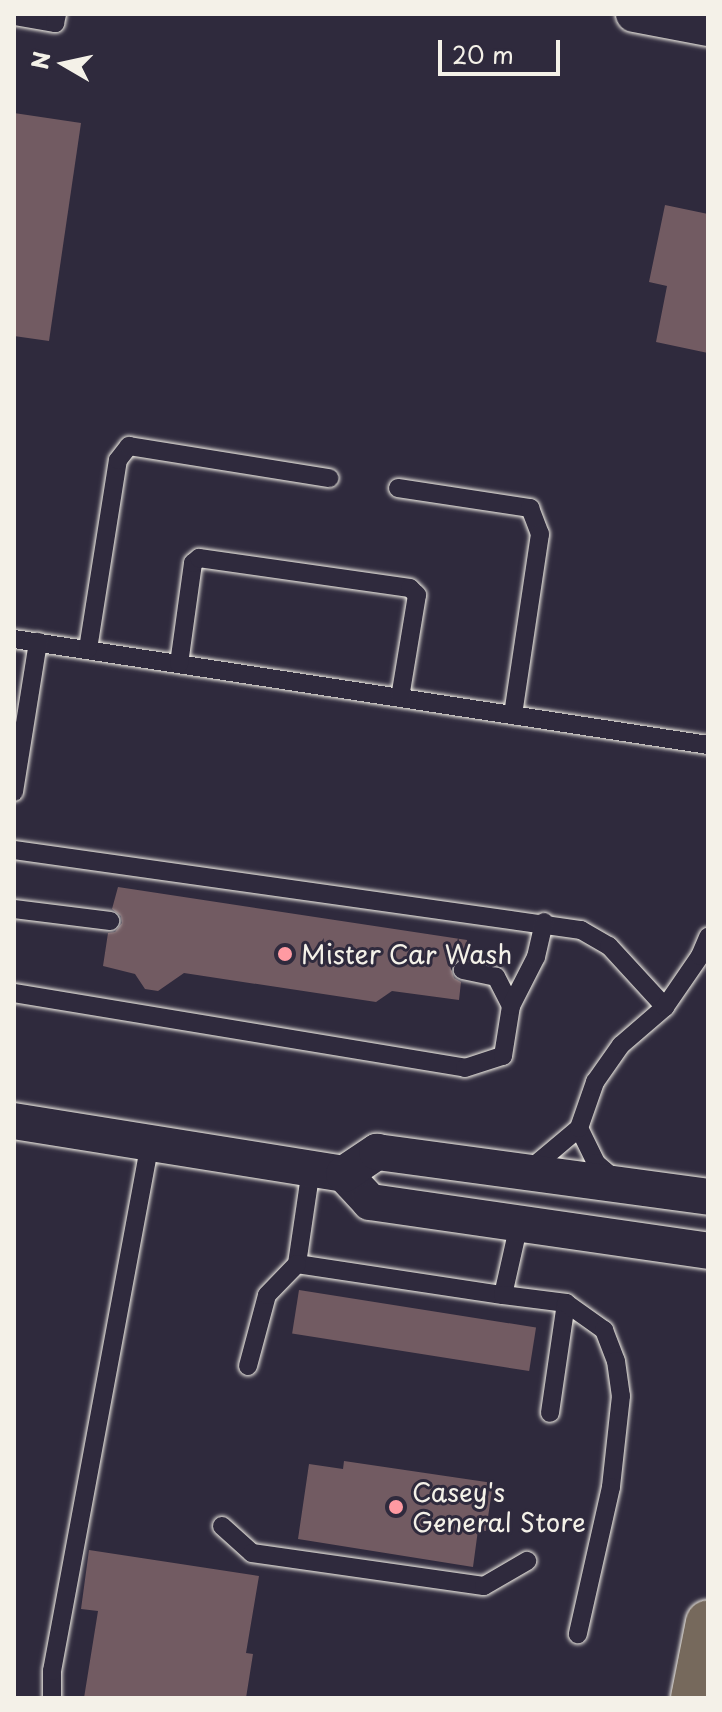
<!DOCTYPE html>
<style>
body{margin:0}
#map{position:relative;width:722px;height:1712px;overflow:hidden;background:#2f2a3d;font-family:"Playpen Sans",sans-serif}
div>[style]{position:absolute}
.building>*{inset:0;background:#725b62;transform-origin:0 0}
.roads{filter:drop-shadow(0 0 2px #f4f1e8) drop-shadow(0 0 2px #f4f1e8)}
.lane>*{height:18px;margin:-9px;padding:0 9px;transform-origin:9px;border-radius:9px;background:#2f2a3d}
.street>*{height:36px;margin:-18px;padding:0 18px;transform-origin:18px;border-radius:18px;background:#2f2a3d}
.highway>*{height:44px;margin:-22px;padding:0 22px;transform-origin:22px;border-radius:22px;background:#76695c}
.dots>*{width:22px;height:22px;translate:-50% -50%;box-sizing:border-box;border:4px solid #2f2a3d;border-radius:50%}
span{translate:-50% -50%;white-space:nowrap;text-align:center;line-height:1.15;-webkit-text-stroke:6px #2f2a3d;paint-order:stroke}
.poi-label{font-size:26px;color:#f4f1e8}
.left{translate:0 -50%;text-align:left}
.frame{position:absolute;inset:0;border:16px solid #f4f1e8;pointer-events:none}
.north{position:absolute;left:24px;top:24px;width:80px;height:80px;-webkit-text-stroke:6px #2f2a3d;paint-order:stroke;rotate:279deg;font-size:22px;font-weight:700;line-height:32px;text-align:center;color:#f4f1e8}
.north::after{content:'';display:block;margin:auto;width:28px;height:36px;background:#f4f1e8;clip-path:polygon(50% 0,100% 100%,50% 72%,0 100%)}
.scale{position:absolute;left:438px;top:40px;width:122px;height:36px;box-sizing:border-box;border:4px solid #f4f1e8;border-top:0;padding-left:10px;font-size:24px;line-height:28px;white-space:nowrap;color:#f4f1e8;-webkit-text-stroke:6px #2f2a3d;paint-order:stroke}
</style>
<div id="map">
<div class="building">
<div style="clip-path:polygon(14px 113px,81px 123px,49px 341px,14px 336px)"></div>
<div style="clip-path:polygon(665px 205px,708px 214px,708px 353px,656px 342px,667px 286px,649px 282px)"></div>
<div style="clip-path:polygon(118px 887px,467px 940px,465px 958px,455px 961px,451px 968px,454px 978px,461px 982px,459px 1000px,392px 991px,376px 1002px,184px 973px,158px 991px,145px 989px,135px 974px,103px 966px,108px 933px,115px 932px,122px 923px,121px 916px,112px 909px)"></div>
<div style="left:299px;top:1290px;width:240px;height:44px;rotate:9deg"></div>
<div style="clip-path:polygon(344px 1461px,493px 1483px,486px 1531px,478px 1530px,473px 1567px,298px 1539px,309px 1464px,343px 1469px)"></div>
<div style="clip-path:polygon(89px 1550px,259px 1576px,246px 1653px,253px 1654px,246px 1698px,84px 1698px,98px 1611px,81px 1609px)"></div>
</div>
<div class="roads">
<div class="lane">
<div style="left:14px;top:16px;width:42px;rotate:9.7deg"></div>
<div style="left:55px;top:23px;width:9px;rotate:-77deg"></div>
<div style="left:398px;top:488px;width:134px;rotate:8.6deg"></div>
<div style="left:530px;top:508px;width:28px;rotate:69deg"></div>
<div style="left:540px;top:534px;width:183px;rotate:98.5deg"></div>
<div style="left:14px;top:639px;width:702px;rotate:8.68deg"></div>
<div style="left:88px;top:649px;width:191px;rotate:-81deg"></div>
<div style="left:118px;top:460px;width:18px;rotate:-52deg"></div>
<div style="left:129px;top:446px;width:203px;rotate:9.1deg"></div>
<div style="left:179px;top:664px;width:102px;rotate:-82.1deg"></div>
<div style="left:193px;top:563px;width:8px;rotate:-40deg"></div>
<div style="left:199px;top:558px;width:213px;rotate:8.1deg"></div>
<div style="left:410px;top:588px;width:10px;rotate:45deg"></div>
<div style="left:417px;top:595px;width:104px;rotate:99.4deg"></div>
<div style="left:14px;top:792px;width:152px;rotate:-80.9deg"></div>
<div style="left:14px;top:850px;width:573px;rotate:8.03deg"></div>
<div style="left:581px;top:930px;width:32px;rotate:30deg"></div>
<div style="left:609px;top:946px;width:83px;rotate:47.4deg"></div>
<div style="left:14px;top:909px;width:97px;rotate:7.1deg"></div>
<div style="left:14px;top:993px;width:457px;rotate:9.4deg"></div>
<div style="left:465px;top:1068px;width:40px;rotate:-18deg"></div>
<div style="left:503px;top:1056px;width:51px;rotate:-80.9deg"></div>
<div style="left:511px;top:1006px;width:33px;rotate:-117deg"></div>
<div style="left:496px;top:977px;width:34px;rotate:-168deg"></div>
<div style="left:511px;top:1006px;width:55px;rotate:-63deg"></div>
<div style="left:536px;top:957px;width:36px;rotate:-77deg"></div>
<div style="left:579px;top:1128px;width:39px;rotate:64deg"></div>
<div style="left:596px;top:1163px;width:23px;rotate:41deg"></div>
<div style="left:311px;top:1169px;width:96px;rotate:98.4deg"></div>
<div style="left:297px;top:1264px;width:208px;rotate:8.6deg"></div>
<div style="left:503px;top:1295px;width:73px;rotate:-77.3deg"></div>
<div style="left:528px;top:1171px;width:67px;rotate:-40.1deg"></div>
<div style="left:579px;top:1128px;width:49px;rotate:-70.8deg"></div>
<div style="left:595px;top:1082px;width:45px;rotate:-54.9deg"></div>
<div style="left:621px;top:1045px;width:58px;rotate:-40.8deg"></div>
<div style="left:665px;top:1007px;width:62px;rotate:-55.5deg"></div>
<div style="left:700px;top:956px;width:21px;rotate:-67deg"></div>
<div style="left:503px;top:1295px;width:64px;rotate:7.2deg"></div>
<div style="left:566px;top:1303px;width:111px;rotate:98.3deg"></div>
<div style="left:566px;top:1303px;width:47px;rotate:35.4deg"></div>
<div style="left:604px;top:1330px;width:33px;rotate:69deg"></div>
<div style="left:616px;top:1361px;width:35px;rotate:82deg"></div>
<div style="left:621px;top:1396px;width:92px;rotate:96.3deg"></div>
<div style="left:611px;top:1487px;width:151px;rotate:102.7deg"></div>
<div style="left:248px;top:1366px;width:73px;rotate:-75deg"></div>
<div style="left:267px;top:1295px;width:43px;rotate:-45.9deg"></div>
<div style="left:222px;top:1526px;width:40px;rotate:42deg"></div>
<div style="left:252px;top:1553px;width:234px;rotate:8.1deg"></div>
<div style="left:484px;top:1586px;width:50px;rotate:-30.2deg"></div>
<div style="left:52px;top:1698px;width:27px;rotate:-90deg"></div>
<div style="left:52px;top:1671px;width:537px;rotate:-79.49deg"></div>
</div>
<div class="street">
<div style="left:634px;top:14px;width:75px;rotate:10.7deg"></div>
<div style="left:14px;top:1121px;width:334px;rotate:9.1deg"></div>
<div style="left:344px;top:1174px;width:38px;rotate:47deg"></div>
<div style="left:370px;top:1202px;width:342px;rotate:8.2deg"></div>
<div style="left:344px;top:1174px;width:40px;rotate:-34deg"></div>
<div style="left:377px;top:1152px;width:334px;rotate:7.7deg"></div>
</div>
<div class="highway">
<div style="left:693px;top:1698px;width:77px;rotate:-78.8deg"></div>
</div>
</div>
<div class="dots">
<div style="left:285px;top:954px;background:#ff9aa2"></div>
<div style="left:396px;top:1507px;background:#ff9aa2"></div>
</div>
<div class="poi-label">
<span class="left" style="left:301px;top:954px">Mister Car Wash</span>
<span class="left" style="left:412px;top:1507px">Casey's<br>General Store</span>
</div>
<div class="frame"></div>
<div class="north">N</div>
<div class="scale">20 m</div>
</div>
